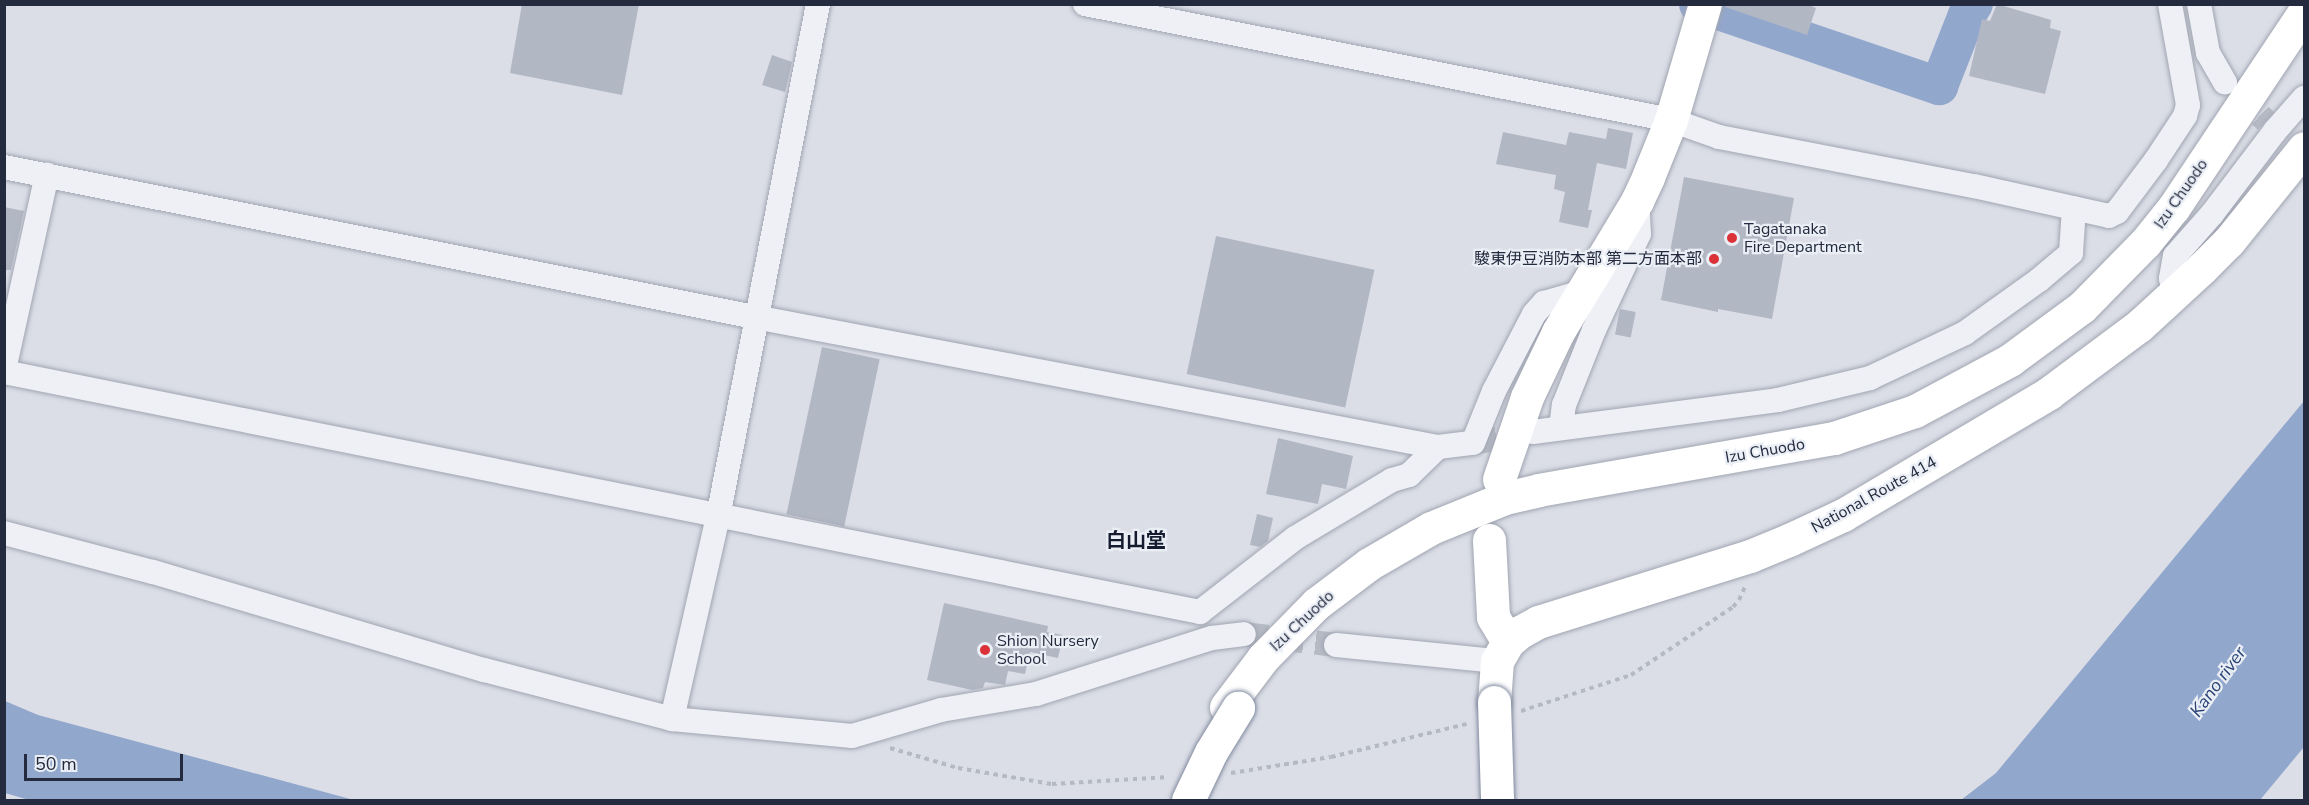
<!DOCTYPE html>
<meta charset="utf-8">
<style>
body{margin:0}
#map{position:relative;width:2309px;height:805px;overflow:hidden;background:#dbdee7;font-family:"Nunito Sans","Noto Sans JP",sans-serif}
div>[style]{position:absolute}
.water>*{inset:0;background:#92a7cc}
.river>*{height:38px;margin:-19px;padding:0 19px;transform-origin:19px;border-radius:19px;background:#92a7cc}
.building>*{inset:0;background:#b2b7c4;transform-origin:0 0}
.street-tunnel>*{height:24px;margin-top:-12px;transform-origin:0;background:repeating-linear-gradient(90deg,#b6bac5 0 24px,transparent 0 36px)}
.path>*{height:4px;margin-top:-2px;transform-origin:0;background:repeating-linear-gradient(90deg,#b5b9c2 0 4.5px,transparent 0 9px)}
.roads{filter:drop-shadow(0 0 2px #a0a5b1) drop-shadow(0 0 2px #a0a5b1)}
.street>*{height:24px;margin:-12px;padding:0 12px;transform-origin:12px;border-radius:12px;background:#eef0f5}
.secondary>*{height:33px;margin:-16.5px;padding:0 16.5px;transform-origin:16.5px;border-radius:16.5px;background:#fff}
.highway>*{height:33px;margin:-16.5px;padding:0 16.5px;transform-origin:16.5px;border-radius:16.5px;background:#fff}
.bridges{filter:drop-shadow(0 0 2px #818a9f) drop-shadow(0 0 2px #818a9f)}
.highway-bridge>*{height:33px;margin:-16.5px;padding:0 16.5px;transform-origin:16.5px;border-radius:16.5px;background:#fff}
.dots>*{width:16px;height:16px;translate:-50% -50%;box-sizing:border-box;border:3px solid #eaeef5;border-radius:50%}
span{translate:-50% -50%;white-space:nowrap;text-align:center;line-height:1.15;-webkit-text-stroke:4.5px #eaeef5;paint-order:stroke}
.street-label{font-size:16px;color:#242b3f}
.poi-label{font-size:16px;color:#242b3f}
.left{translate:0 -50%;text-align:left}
.right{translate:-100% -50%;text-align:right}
.water-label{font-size:18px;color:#2a4476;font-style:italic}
.quarter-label{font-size:20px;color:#161c2f;font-weight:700}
.frame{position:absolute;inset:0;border:6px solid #242b3f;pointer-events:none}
.scale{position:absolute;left:24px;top:754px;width:159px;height:27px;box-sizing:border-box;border:3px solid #242b3f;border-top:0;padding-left:8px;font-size:18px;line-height:21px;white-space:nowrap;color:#242b3f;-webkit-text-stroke:4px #eaeef5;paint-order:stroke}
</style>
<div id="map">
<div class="water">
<div style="clip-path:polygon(2304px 401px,2304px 747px,2260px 800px,1961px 800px,1996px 773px)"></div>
<div style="clip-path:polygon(5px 701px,38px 715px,354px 800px,29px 800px,5px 793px)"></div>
</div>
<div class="river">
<div style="left:1698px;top:4px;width:255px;rotate:18.8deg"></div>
<div style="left:1939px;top:86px;width:76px;rotate:-68.5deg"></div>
<div style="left:1967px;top:15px;width:13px;rotate:-58deg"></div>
</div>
<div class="building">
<div style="clip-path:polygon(522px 4px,639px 4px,622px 95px,510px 73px)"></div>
<div style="clip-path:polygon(1725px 4px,1807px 4px,1816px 8px,1807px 35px,1725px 7px)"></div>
<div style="clip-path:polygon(1997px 4px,2051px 20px,2050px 28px,2061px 31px,2045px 94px,1969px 76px,1982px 19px,1990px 21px)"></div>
<div style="clip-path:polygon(772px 55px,792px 62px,785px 92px,762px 85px)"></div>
<div style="clip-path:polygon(1608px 128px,1633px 133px,1626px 169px,1597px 163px,1588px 210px,1592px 210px,1588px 228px,1559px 222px,1565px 192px,1554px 189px,1556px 175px,1496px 164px,1503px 132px,1566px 145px,1569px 132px,1606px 139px)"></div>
<div style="clip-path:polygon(1684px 177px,1794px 198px,1772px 319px,1718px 309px,1718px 312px,1661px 300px)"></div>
<div style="clip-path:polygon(4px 207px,24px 211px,11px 270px,4px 270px)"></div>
<div style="left:1216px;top:236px;width:162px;height:141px;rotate:12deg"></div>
<div style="left:1620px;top:309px;width:16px;height:26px;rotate:11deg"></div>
<div style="left:822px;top:347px;width:59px;height:171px;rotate:12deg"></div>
<div style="clip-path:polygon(1278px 438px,1353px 456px,1346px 489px,1322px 484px,1318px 504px,1266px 494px)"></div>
<div style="clip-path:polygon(1257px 514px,1273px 518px,1268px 541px,1260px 547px,1250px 545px)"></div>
<div style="clip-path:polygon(944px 603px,1048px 626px,1047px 632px,1063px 635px,1058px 658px,1030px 652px,1025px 674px,1008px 671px,1005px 685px,985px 682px,983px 688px,972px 690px,927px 680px)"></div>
</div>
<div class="street-tunnel">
<div style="left:2234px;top:91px;width:44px;rotate:43.2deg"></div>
<div style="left:1473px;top:443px;width:55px;rotate:-10.5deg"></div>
<div style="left:1244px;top:634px;width:93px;rotate:6.8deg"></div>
</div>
<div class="path">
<div style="left:1521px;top:711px;width:116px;rotate:-18.1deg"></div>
<div style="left:1631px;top:675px;width:123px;rotate:-33.7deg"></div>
<div style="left:1733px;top:607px;width:9px;rotate:-49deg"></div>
<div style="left:1739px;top:600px;width:17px;rotate:-66deg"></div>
<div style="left:890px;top:748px;width:71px;rotate:16.4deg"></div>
<div style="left:958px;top:768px;width:95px;rotate:9.7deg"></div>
<div style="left:1052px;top:784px;width:117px;rotate:-3.4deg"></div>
<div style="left:1231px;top:773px;width:101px;rotate:-9.1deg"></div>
<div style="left:1331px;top:757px;width:143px;rotate:-13.7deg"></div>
</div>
<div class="roads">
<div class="street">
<div style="left:1085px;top:4px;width:597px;rotate:11.2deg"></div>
<div style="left:1671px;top:120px;width:51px;rotate:19.5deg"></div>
<div style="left:1719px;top:137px;width:260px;rotate:10.9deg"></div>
<div style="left:1974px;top:186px;width:138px;rotate:12.5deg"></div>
<div style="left:2109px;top:216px;width:9px;rotate:-27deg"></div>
<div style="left:2117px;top:212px;width:65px;rotate:-53.1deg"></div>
<div style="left:2156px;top:160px;width:53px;rotate:-56.6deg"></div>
<div style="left:2185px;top:116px;width:11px;rotate:-75deg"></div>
<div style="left:2188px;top:105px;width:103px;rotate:-100.1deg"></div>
<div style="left:2199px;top:4px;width:50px;rotate:79.6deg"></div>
<div style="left:2208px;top:53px;width:34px;rotate:60deg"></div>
<div style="left:4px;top:167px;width:766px;rotate:11.3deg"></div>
<div style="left:755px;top:317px;width:695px;rotate:10.78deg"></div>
<div style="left:1438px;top:447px;width:35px;rotate:-7deg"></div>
<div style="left:1473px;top:443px;width:56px;rotate:-68deg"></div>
<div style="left:1494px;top:391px;width:87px;rotate:-62.5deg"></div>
<div style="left:1534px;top:314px;width:15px;rotate:-48deg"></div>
<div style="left:1544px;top:303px;width:36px;rotate:-16deg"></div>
<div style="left:2174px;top:295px;width:17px;rotate:-100deg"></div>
<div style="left:2171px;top:278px;width:22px;rotate:-80deg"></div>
<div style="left:2175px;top:256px;width:56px;rotate:-48.6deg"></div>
<div style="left:2212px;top:214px;width:104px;rotate:-52.8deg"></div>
<div style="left:2275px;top:131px;width:44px;rotate:-48.7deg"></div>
<div style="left:4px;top:370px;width:200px;rotate:-77.6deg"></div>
<div style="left:4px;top:372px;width:1220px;rotate:11.35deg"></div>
<div style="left:1200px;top:612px;width:120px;rotate:-37.9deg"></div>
<div style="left:1295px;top:538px;width:113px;rotate:-30.9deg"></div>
<div style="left:1392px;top:480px;width:18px;rotate:-16deg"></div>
<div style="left:1409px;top:475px;width:40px;rotate:-44deg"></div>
<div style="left:1561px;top:428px;width:23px;rotate:-83deg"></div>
<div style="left:1564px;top:405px;width:81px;rotate:-68.2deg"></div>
<div style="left:1594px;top:330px;width:106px;rotate:-64.9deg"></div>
<div style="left:1639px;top:234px;width:33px;rotate:-93deg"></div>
<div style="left:1533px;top:432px;width:247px;rotate:-7.4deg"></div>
<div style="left:1778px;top:400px;width:95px;rotate:-13.4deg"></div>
<div style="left:1870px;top:378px;width:105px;rotate:-25.3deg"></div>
<div style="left:1965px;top:333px;width:91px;rotate:-35.6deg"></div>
<div style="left:2039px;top:280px;width:42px;rotate:-40.2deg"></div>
<div style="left:2071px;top:253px;width:45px;rotate:-86.2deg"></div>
<div style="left:4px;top:533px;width:154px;rotate:14.7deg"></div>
<div style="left:153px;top:572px;width:345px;rotate:16.5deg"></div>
<div style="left:484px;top:670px;width:194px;rotate:14.6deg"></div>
<div style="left:672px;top:719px;width:181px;rotate:5.4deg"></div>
<div style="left:852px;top:736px;width:93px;rotate:-16.3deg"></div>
<div style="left:941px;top:710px;width:96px;rotate:-9.6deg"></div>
<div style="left:1036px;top:694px;width:185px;rotate:-17.7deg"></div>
<div style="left:1212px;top:638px;width:32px;rotate:-7deg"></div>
<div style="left:1336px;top:645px;width:162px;rotate:5.7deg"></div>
<div style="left:672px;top:719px;width:207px;rotate:-77.2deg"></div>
<div style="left:718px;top:517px;width:523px;rotate:-78.97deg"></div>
</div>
<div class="secondary">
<div style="left:1499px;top:479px;width:87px;rotate:-71.1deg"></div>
<div style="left:1527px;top:397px;width:72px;rotate:-64.5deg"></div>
<div style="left:1558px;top:332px;width:153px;rotate:-58.9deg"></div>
<div style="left:1637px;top:201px;width:26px;rotate:-65deg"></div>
<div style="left:1648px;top:177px;width:61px;rotate:-68deg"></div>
<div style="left:1671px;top:120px;width:121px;rotate:-73.7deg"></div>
<div style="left:1489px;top:540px;width:77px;rotate:87deg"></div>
<div style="left:1493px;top:617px;width:29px;rotate:59deg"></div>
</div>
<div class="highway">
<div style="left:1494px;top:702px;width:41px;rotate:-85.8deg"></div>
<div style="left:1497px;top:661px;width:22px;rotate:-60deg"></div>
<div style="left:1508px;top:642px;width:16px;rotate:-40deg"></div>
<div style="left:1520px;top:632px;width:21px;rotate:-29deg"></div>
<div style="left:1538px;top:622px;width:222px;rotate:-17.3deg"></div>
<div style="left:1750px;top:556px;width:42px;rotate:-22.3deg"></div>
<div style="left:1789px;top:540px;width:60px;rotate:-24.8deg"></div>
<div style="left:1843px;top:515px;width:239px;rotate:-30.6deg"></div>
<div style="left:2049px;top:393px;width:112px;rotate:-36.7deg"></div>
<div style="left:2139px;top:326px;width:86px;rotate:-42.6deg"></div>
<div style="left:2202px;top:268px;width:38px;rotate:-45deg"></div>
<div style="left:2229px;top:241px;width:119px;rotate:-51.1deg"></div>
<div style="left:1226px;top:707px;width:61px;rotate:-52.9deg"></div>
<div style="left:1263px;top:658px;width:76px;rotate:-45.5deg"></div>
<div style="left:1316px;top:604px;width:66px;rotate:-37deg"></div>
<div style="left:1369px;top:564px;width:72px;rotate:-30.1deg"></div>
<div style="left:1431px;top:528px;width:80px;rotate:-22.1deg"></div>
<div style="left:1505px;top:498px;width:35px;rotate:-13deg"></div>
<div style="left:1539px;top:490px;width:300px;rotate:-10deg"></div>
<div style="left:1834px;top:438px;width:85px;rotate:-18.4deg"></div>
<div style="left:1915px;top:411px;width:108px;rotate:-28.2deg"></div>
<div style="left:2010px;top:360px;width:89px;rotate:-36.4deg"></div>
<div style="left:2082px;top:307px;width:90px;rotate:-45.5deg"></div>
<div style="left:2145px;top:243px;width:46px;rotate:-51.1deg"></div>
<div style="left:2174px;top:207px;width:234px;rotate:-56.3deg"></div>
</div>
</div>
<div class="bridges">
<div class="highway-bridge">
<div style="left:1494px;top:702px;width:98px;rotate:88.2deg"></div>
<div style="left:1188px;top:800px;width:53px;rotate:-64.4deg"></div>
<div style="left:1211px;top:752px;width:52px;rotate:-58.5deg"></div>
</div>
</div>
<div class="dots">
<div style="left:1732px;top:238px;background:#db3138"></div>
<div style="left:1714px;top:259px;background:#db3138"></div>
<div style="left:985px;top:650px;background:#db3138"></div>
</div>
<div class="street-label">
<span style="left:2181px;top:194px;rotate:-55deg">Izu Chuodo</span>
<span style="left:1765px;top:451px;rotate:-10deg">Izu Chuodo</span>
<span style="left:1874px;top:495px;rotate:-29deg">National Route 414</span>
<span style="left:1302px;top:621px;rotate:-43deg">Izu Chuodo</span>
</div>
<div class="poi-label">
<span class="left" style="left:1744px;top:238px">Tagatanaka<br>Fire Department</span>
<span class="right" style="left:1702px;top:259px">駿東伊豆消防本部 第二方面本部</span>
<span class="left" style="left:997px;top:650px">Shion Nursery<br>School</span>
</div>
<div class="water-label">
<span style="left:2218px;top:682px;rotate:-54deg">Kano river</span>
</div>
<div class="quarter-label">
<span style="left:1136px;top:540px">白山堂</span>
</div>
<div class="frame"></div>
<div class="scale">50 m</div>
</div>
